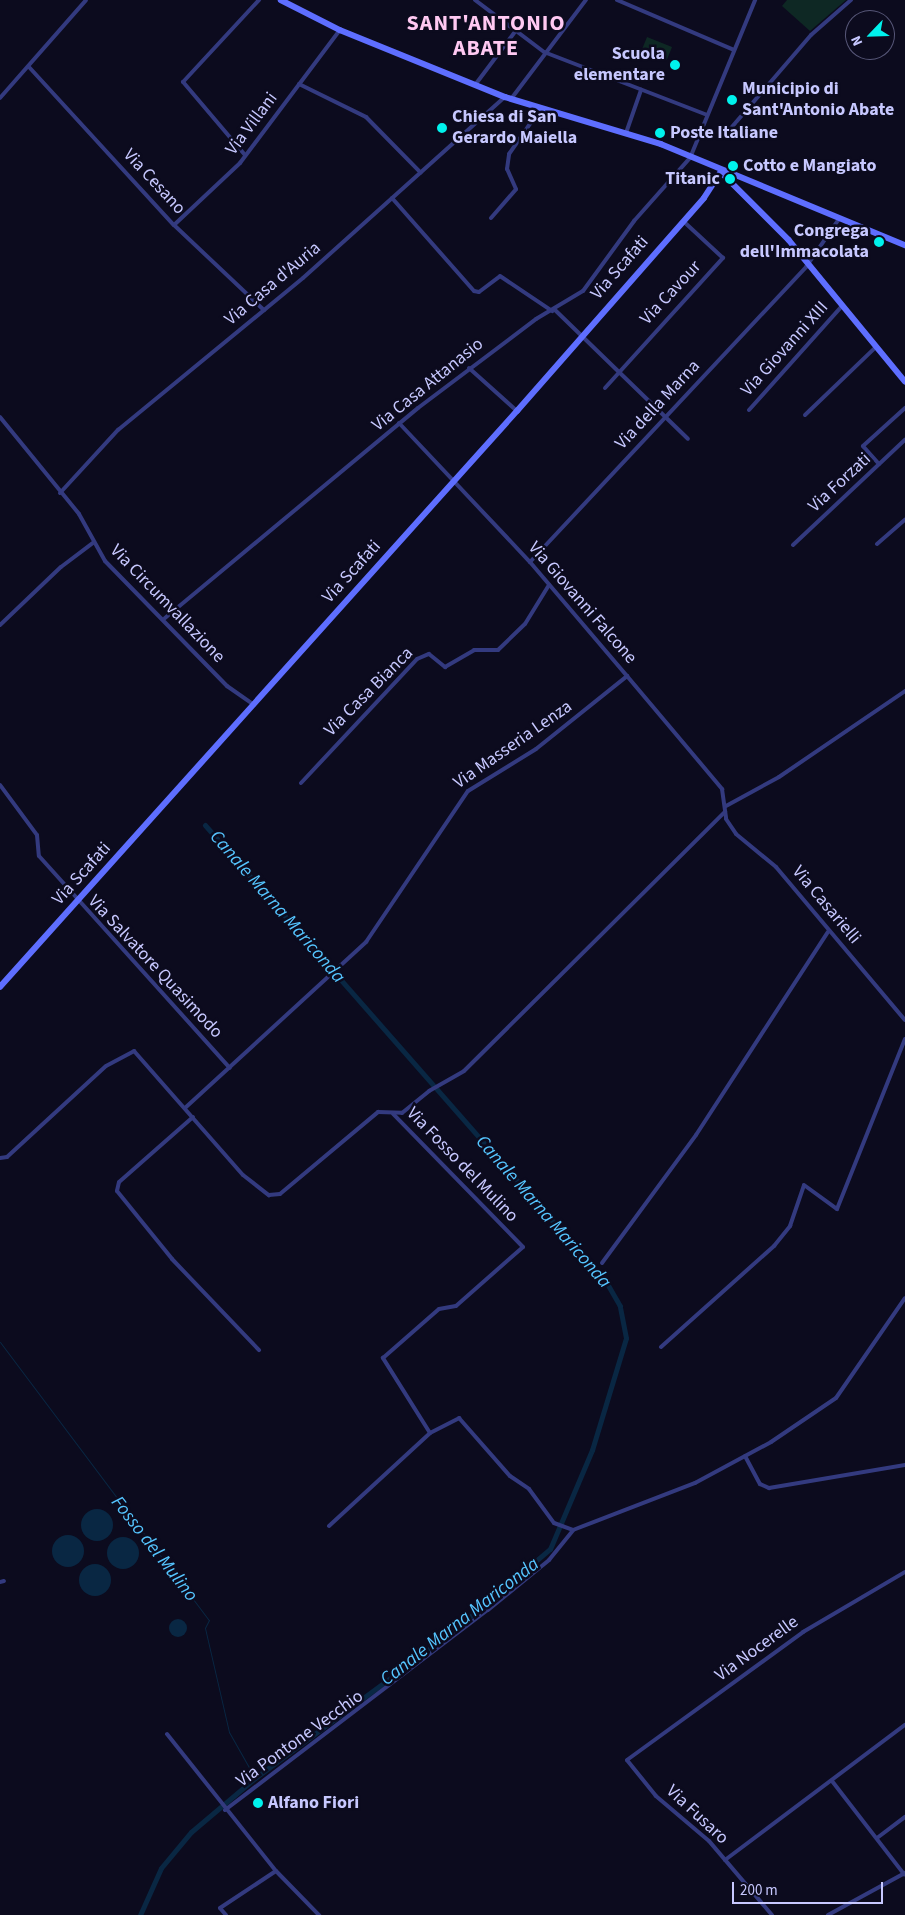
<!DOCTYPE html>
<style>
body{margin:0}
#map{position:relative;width:905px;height:1915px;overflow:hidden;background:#0c0b1e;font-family:"Source Sans 3",sans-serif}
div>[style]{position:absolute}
.green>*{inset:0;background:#0e2824;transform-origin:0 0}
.water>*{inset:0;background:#092743}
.round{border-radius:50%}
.stream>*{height:1px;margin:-0.5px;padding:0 0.5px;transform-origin:0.5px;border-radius:0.5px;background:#092743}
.canal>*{height:5px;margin:-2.5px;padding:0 2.5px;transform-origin:2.5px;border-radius:2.5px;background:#092743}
.street>*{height:4px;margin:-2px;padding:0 2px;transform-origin:2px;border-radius:2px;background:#333a7f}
.secondary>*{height:5.5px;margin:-2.75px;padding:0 2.75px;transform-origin:2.75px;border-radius:2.75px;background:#5e6eff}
.dots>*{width:14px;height:14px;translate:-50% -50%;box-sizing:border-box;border:2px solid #0c0b1e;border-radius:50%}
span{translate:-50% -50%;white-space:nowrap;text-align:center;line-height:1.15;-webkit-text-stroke:5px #0c0b1e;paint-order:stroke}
.poi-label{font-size:18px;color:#c7c8ff;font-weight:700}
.right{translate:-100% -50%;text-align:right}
.left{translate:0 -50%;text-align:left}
.street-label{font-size:18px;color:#c7c8ff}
.water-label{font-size:19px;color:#55c5ff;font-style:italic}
.district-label{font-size:22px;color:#ffc9f2;font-weight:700;letter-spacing:1px}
.north{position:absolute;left:845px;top:10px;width:50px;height:50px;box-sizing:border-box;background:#0c0b1e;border:1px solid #575778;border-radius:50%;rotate:246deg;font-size:14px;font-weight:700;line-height:20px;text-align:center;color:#c7c8ff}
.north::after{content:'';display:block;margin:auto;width:18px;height:22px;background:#00f2ed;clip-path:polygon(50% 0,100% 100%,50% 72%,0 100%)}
.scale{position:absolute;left:732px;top:1882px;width:151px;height:22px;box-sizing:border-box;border:2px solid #c7c8ff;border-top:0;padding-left:6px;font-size:15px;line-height:18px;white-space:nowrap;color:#c7c8ff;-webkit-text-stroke:4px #0c0b1e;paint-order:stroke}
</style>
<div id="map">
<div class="green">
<div style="clip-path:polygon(787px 0,846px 0,810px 31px,782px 6px)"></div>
<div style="left:647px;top:37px;width:27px;height:14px;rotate:22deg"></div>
</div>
<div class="water">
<div class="round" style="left:81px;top:1509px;width:32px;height:32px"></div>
<div class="round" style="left:52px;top:1535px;width:32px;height:32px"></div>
<div class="round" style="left:107px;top:1537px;width:32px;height:32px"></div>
<div class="round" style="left:79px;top:1564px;width:32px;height:32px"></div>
<div class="round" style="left:169px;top:1619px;width:18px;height:18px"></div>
</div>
<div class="stream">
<div style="left:0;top:1342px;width:348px;rotate:53.1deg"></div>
<div style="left:209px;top:1620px;width:9px;rotate:117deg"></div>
<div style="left:205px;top:1628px;width:107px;rotate:77deg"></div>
<div style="left:229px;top:1732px;width:53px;rotate:60.5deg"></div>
</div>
<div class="canal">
<div style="left:140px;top:1915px;width:51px;rotate:-65.9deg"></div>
<div style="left:161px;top:1868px;width:47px;rotate:-50.2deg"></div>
<div style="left:191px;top:1832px;width:84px;rotate:-40.2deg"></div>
<div style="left:255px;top:1778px;width:245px;rotate:-36.5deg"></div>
<div style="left:452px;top:1632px;width:128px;rotate:-40.3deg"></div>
<div style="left:550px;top:1549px;width:108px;rotate:-67deg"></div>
<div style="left:592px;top:1450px;width:117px;rotate:-73.1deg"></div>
<div style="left:626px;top:1338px;width:33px;rotate:-101deg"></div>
<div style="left:620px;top:1306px;width:28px;rotate:-120deg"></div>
<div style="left:606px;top:1282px;width:608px;rotate:-131.27deg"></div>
</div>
<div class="street">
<div style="left:475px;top:0;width:86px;rotate:37deg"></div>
<div style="left:544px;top:52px;width:175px;rotate:21.1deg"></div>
<div style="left:617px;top:0;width:127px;rotate:23.1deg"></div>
<div style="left:29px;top:67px;width:214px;rotate:47.5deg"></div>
<div style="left:174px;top:225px;width:124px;rotate:43.4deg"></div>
<div style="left:299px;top:84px;width:75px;rotate:26.2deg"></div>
<div style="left:366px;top:117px;width:78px;rotate:45.5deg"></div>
<div style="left:475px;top:85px;width:65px;rotate:-53.1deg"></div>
<div style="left:0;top:98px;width:130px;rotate:-48.7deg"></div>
<div style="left:511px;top:99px;width:124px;rotate:-52.9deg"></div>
<div style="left:731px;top:128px;width:123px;rotate:-49.3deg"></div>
<div style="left:811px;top:35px;width:53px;rotate:-41.2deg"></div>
<div style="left:626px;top:133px;width:46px;rotate:-70.8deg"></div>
<div style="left:245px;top:155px;width:96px;rotate:-130.3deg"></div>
<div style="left:183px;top:82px;width:112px;rotate:-47.2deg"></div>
<div style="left:392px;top:198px;width:124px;rotate:48.6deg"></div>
<div style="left:474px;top:291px;width:5px;rotate:11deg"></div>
<div style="left:479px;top:292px;width:26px;rotate:-37deg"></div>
<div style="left:500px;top:276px;width:63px;rotate:33.9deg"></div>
<div style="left:491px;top:218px;width:38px;rotate:-49deg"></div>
<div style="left:516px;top:189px;width:22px;rotate:-114deg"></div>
<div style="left:507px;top:169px;width:15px;rotate:-82deg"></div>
<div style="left:509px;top:154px;width:56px;rotate:-55.2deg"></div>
<div style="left:174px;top:225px;width:91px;rotate:-43.2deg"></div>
<div style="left:240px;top:163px;width:166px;rotate:-53.1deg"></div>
<div style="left:555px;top:310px;width:185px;rotate:44.1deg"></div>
<div style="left:469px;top:368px;width:64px;rotate:41.9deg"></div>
<div style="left:605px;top:388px;width:176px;rotate:-47.8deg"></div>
<div style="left:723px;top:258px;width:54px;rotate:-137.2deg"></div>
<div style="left:749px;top:410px;width:140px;rotate:-48.2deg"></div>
<div style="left:805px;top:415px;width:98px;rotate:-43.8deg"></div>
<div style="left:0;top:417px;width:125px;rotate:50.8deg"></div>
<div style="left:79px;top:514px;width:54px;rotate:61deg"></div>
<div style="left:105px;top:561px;width:175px;rotate:45.7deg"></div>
<div style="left:227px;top:686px;width:33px;rotate:35deg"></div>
<div style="left:399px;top:423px;width:191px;rotate:46.7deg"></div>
<div style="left:530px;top:562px;width:150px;rotate:49.6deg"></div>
<div style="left:627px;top:676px;width:148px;rotate:49.9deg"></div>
<div style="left:722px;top:789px;width:30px;rotate:82deg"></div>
<div style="left:726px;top:819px;width:18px;rotate:56deg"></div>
<div style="left:736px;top:834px;width:52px;rotate:39.5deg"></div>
<div style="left:776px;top:867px;width:200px;rotate:49.9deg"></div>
<div style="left:879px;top:464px;width:24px;rotate:-132deg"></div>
<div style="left:863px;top:446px;width:57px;rotate:-42.1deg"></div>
<div style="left:60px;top:493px;width:86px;rotate:-47.4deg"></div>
<div style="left:118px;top:430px;width:239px;rotate:-39.4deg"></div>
<div style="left:303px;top:278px;width:271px;rotate:-41.9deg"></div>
<div style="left:877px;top:544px;width:37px;rotate:-41deg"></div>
<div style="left:793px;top:545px;width:154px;rotate:-43.2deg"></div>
<div style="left:530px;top:562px;width:404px;rotate:-46.9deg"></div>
<div style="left:806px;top:267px;width:58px;rotate:-55.5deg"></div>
<div style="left:165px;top:618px;width:329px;rotate:-39.7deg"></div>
<div style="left:418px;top:408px;width:148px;rotate:-37deg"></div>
<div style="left:536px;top:319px;width:55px;rotate:-30.8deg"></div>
<div style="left:583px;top:291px;width:87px;rotate:-53.9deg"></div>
<div style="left:634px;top:221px;width:84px;rotate:-48.4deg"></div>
<div style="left:690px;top:158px;width:171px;rotate:-67.6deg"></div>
<div style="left:0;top:625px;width:84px;rotate:-43.6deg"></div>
<div style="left:61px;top:567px;width:40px;rotate:-37deg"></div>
<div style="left:301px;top:783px;width:170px;rotate:-46.9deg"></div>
<div style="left:417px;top:659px;width:13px;rotate:-23deg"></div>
<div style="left:429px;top:654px;width:21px;rotate:39deg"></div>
<div style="left:445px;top:667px;width:34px;rotate:-30deg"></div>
<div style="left:474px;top:650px;width:24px"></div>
<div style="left:498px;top:650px;width:37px;rotate:-44deg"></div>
<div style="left:525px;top:624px;width:46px;rotate:-58.4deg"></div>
<div style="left:0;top:785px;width:62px;rotate:53.5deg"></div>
<div style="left:37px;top:835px;width:21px;rotate:85deg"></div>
<div style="left:39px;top:856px;width:285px;rotate:48deg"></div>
<div style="left:726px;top:806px;width:60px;rotate:-28.7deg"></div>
<div style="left:779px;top:777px;width:153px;rotate:-34.3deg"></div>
<div style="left:185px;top:1108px;width:246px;rotate:-42.5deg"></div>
<div style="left:366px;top:942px;width:182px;rotate:-56deg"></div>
<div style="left:468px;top:791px;width:80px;rotate:-31.7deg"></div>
<div style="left:536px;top:749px;width:117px;rotate:-38.7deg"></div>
<div style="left:193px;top:1117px;width:98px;rotate:138.7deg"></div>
<div style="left:119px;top:1182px;width:9px;rotate:103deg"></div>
<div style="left:117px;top:1191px;width:87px;rotate:51deg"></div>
<div style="left:172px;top:1259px;width:126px;rotate:46.3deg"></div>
<div style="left:0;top:1158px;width:7px;rotate:-8deg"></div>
<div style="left:7px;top:1157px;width:134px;rotate:-42.6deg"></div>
<div style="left:106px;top:1066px;width:32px;rotate:-28deg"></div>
<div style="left:134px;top:1051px;width:165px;rotate:48.7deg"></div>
<div style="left:243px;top:1175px;width:33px;rotate:38deg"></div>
<div style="left:269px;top:1195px;width:11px;rotate:-5deg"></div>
<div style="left:280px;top:1194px;width:128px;rotate:-39.9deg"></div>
<div style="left:378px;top:1112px;width:24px;rotate:2deg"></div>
<div style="left:402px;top:1113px;width:35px;rotate:-39deg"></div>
<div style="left:429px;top:1091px;width:40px;rotate:-29.7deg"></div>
<div style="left:464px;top:1071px;width:368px;rotate:-44.8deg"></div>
<div style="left:602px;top:1263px;width:159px;rotate:-53.7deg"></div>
<div style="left:696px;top:1135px;width:242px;rotate:-57deg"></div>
<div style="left:661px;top:1347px;width:152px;rotate:-41.8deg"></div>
<div style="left:774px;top:1246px;width:26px;rotate:-51deg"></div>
<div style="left:790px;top:1226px;width:43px;rotate:-71.1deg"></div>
<div style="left:804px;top:1185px;width:41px;rotate:36deg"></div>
<div style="left:837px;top:1209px;width:183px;rotate:-68.2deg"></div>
<div style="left:430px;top:1433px;width:33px;rotate:-27deg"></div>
<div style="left:459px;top:1418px;width:77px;rotate:48.7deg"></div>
<div style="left:510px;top:1476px;width:23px;rotate:34deg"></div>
<div style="left:529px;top:1489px;width:42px;rotate:53.7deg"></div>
<div style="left:554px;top:1523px;width:20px;rotate:20deg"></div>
<div style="left:745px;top:1456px;width:32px;rotate:62deg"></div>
<div style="left:760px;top:1484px;width:10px;rotate:24deg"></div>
<div style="left:769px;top:1488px;width:138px;rotate:-9.6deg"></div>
<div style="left:329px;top:1526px;width:137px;rotate:-42.6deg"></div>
<div style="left:430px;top:1433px;width:89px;rotate:-122.1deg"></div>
<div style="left:383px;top:1358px;width:74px;rotate:-41.2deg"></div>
<div style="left:439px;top:1309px;width:17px;rotate:-10deg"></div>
<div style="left:456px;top:1306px;width:89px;rotate:-41.4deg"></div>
<div style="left:523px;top:1247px;width:186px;rotate:-134.3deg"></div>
<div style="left:0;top:1582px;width:4px;rotate:-14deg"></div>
<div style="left:167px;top:1734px;width:175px;rotate:51.5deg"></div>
<div style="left:276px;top:1871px;width:62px;rotate:45.7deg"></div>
<div style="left:832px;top:1781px;width:118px;rotate:52.3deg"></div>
<div style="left:225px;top:1810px;width:330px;rotate:-37.3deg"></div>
<div style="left:488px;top:1610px;width:79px;rotate:-39.3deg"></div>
<div style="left:549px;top:1560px;width:38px;rotate:-51deg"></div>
<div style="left:573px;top:1530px;width:131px;rotate:-21.1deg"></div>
<div style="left:695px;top:1483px;width:86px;rotate:-28.3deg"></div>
<div style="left:771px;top:1442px;width:78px;rotate:-34.1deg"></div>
<div style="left:836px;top:1398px;width:121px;rotate:-55.4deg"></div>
<div style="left:877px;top:1838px;width:35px;rotate:-37deg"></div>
<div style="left:725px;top:1860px;width:225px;rotate:-36.9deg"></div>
<div style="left:226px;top:1915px;width:9px;rotate:-131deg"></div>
<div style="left:220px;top:1908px;width:67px;rotate:-33.5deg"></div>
<div style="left:772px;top:1915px;width:97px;rotate:-130.4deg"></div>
<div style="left:709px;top:1841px;width:70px;rotate:-139.7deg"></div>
<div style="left:656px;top:1796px;width:46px;rotate:-128.9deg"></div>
<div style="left:627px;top:1760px;width:218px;rotate:-36deg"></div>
<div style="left:803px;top:1632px;width:118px;rotate:-30.5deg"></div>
<div style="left:828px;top:1915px;width:88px;rotate:-28.6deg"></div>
</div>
<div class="secondary">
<div style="left:281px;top:0;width:66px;rotate:27deg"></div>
<div style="left:340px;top:30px;width:178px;rotate:22.1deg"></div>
<div style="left:505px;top:97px;width:163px;rotate:16.8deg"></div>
<div style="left:661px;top:144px;width:264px;rotate:22.5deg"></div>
<div style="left:721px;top:172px;width:96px;rotate:45deg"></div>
<div style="left:789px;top:240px;width:183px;rotate:50.6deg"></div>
<div style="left:0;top:987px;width:774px;rotate:-48.09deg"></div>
<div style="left:517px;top:411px;width:283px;rotate:-48.7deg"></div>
<div style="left:704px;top:198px;width:31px;rotate:-57deg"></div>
</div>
<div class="dots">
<div style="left:675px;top:65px;background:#00f2ed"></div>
<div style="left:732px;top:100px;background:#00f2ed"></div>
<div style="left:442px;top:128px;background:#00f2ed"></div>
<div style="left:660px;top:133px;background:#00f2ed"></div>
<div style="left:733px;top:166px;background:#00f2ed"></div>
<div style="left:730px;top:179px;background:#00f2ed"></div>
<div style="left:879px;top:242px;background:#00f2ed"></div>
<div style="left:258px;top:1803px;background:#00f2ed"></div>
</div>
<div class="poi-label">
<span class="right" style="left:665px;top:65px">Scuola<br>elementare</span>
<span class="left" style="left:742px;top:100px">Municipio di<br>Sant'Antonio Abate</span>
<span class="left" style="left:452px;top:128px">Chiesa di San<br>Gerardo Maiella</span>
<span class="left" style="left:670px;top:133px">Poste Italiane</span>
<span class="left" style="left:743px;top:166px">Cotto e Mangiato</span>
<span class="right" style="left:720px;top:179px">Titanic</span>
<span class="right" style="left:869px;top:242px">Congrega<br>dell'Immacolata</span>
<span class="left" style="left:268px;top:1803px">Alfano Fiori</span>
</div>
<div class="street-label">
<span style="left:252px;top:124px;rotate:-53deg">Via Villani</span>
<span style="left:154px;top:182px;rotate:47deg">Via Cesano</span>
<span style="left:620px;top:268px;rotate:-49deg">Via Scafati</span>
<span style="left:273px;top:284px;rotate:-40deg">Via Casa d'Auria</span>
<span style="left:671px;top:293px;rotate:-47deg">Via Cavour</span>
<span style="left:785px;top:349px;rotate:-48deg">Via Giovanni XIII</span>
<span style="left:428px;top:385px;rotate:-39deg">Via Casa Attanasio</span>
<span style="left:658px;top:405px;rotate:-47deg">Via della Marna</span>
<span style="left:840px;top:483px;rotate:-43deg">Via Forzati</span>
<span style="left:352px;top:572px;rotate:-48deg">Via Scafati</span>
<span style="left:582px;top:603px;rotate:49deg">Via Giovanni Falcone</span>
<span style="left:167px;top:604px;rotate:46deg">Via Circumvallazione</span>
<span style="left:369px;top:692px;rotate:-45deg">Via Casa Bianca</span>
<span style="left:513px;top:745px;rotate:-35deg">Via Masseria Lenza</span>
<span style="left:82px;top:874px;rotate:-48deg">Via Scafati</span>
<span style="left:826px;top:905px;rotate:50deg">Via Casarielli</span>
<span style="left:155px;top:967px;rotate:47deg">Via Salvatore Quasimodo</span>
<span style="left:462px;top:1165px;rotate:46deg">Via Fosso del Mulino</span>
<span style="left:757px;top:1649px;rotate:-36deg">Via Nocerelle</span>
<span style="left:300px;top:1739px;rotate:-36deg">Via Pontone Vecchio</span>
<span style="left:697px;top:1815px;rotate:43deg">Via Fusaro</span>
</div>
<div class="water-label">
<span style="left:277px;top:907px;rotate:49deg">Canale Marna Mariconda</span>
<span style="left:543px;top:1212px;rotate:49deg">Canale Marna Mariconda</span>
<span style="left:154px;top:1549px;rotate:52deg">Fosso del Mulino</span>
<span style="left:460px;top:1622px;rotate:-38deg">Canale Marna Mariconda</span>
</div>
<div class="district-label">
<span style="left:486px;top:36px">SANT'ANTONIO<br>ABATE</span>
</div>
<div class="north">N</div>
<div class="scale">200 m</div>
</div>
